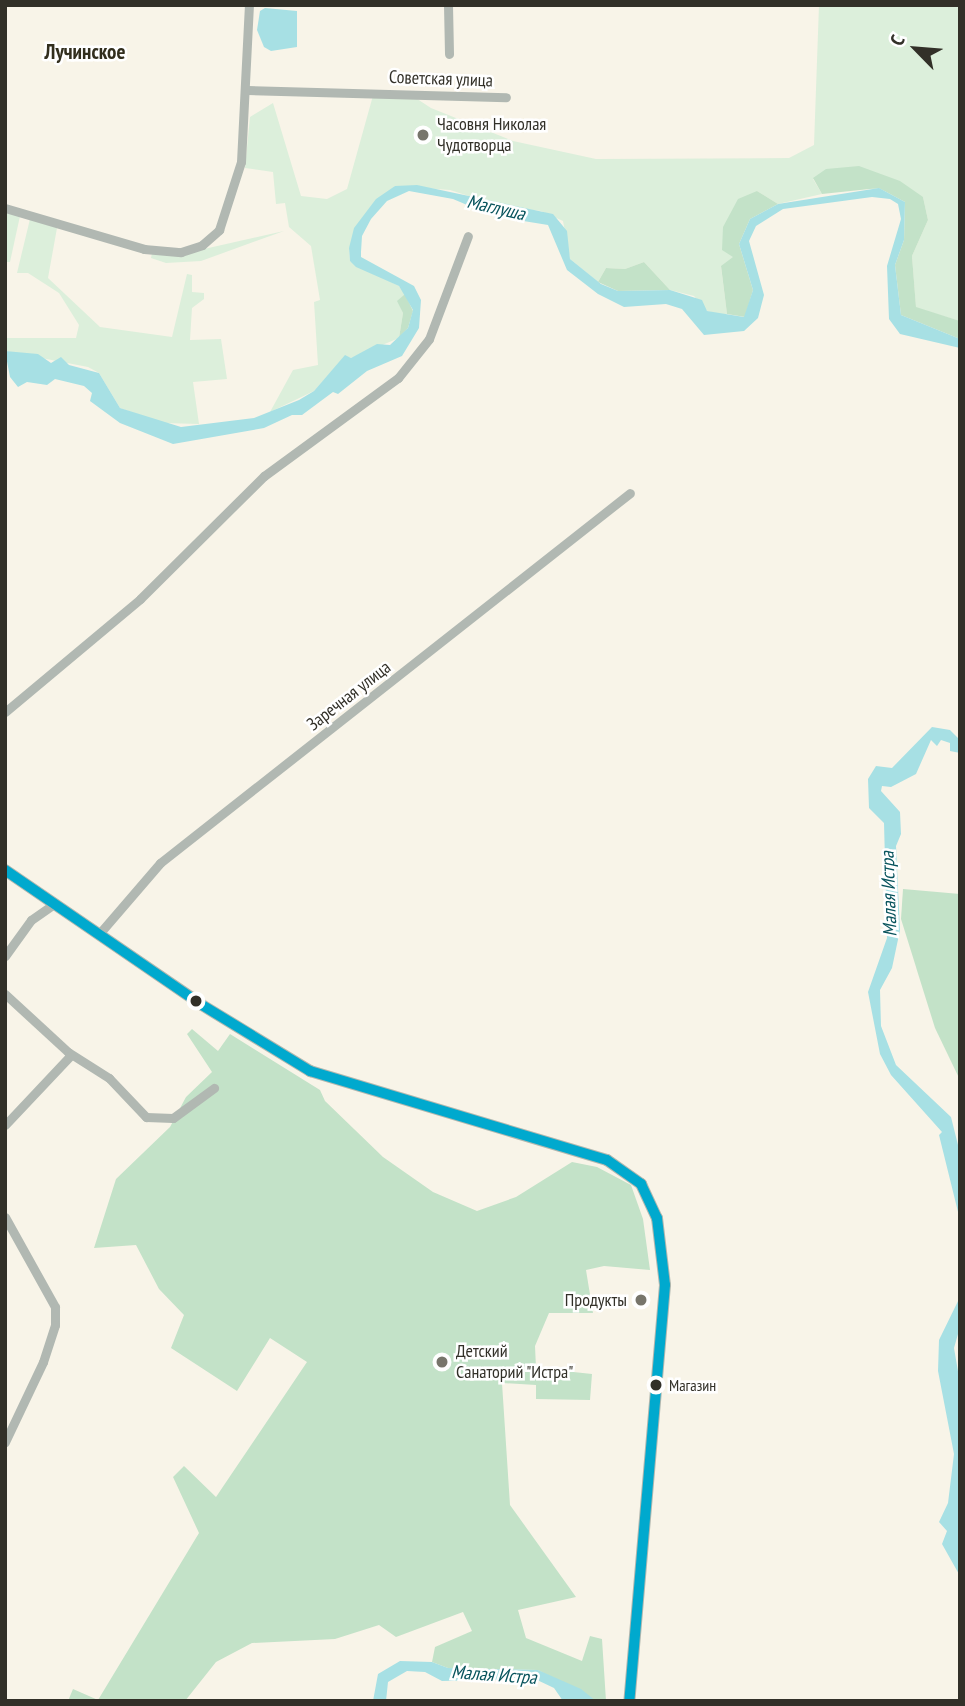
<!DOCTYPE html>
<meta charset="utf-8">
<style>
body{margin:0}
#map{position:relative;width:965px;height:1706px;overflow:hidden;background:#f8f4e8;font-family:"PT Sans Narrow",sans-serif}
div>[style]{position:absolute}
.green>*{inset:0;background:#dcefdb}
.forest>*{inset:0;background:#c3e2c8}
.water>*{inset:0;background:#a7e0e4}
.street>*{height:9px;margin:-4.5px;padding:0 4.5px;transform-origin:4.5px;border-radius:4.5px;background:#b1b8b2}
.secondary>*{height:12px;margin:-6px;padding:0 6px;transform-origin:6px;border-radius:6px;background:#b0b7af}
.bus-1>*{height:10px;margin:-5px;padding:0 5px;transform-origin:5px;border-radius:5px;background:#00a9ce}
.dots>*{width:19px;height:19px;translate:-50% -50%;box-sizing:border-box;border:4px solid #fff;border-radius:50%}
span{translate:-50% -50%;white-space:nowrap;text-align:center;line-height:1.15;-webkit-text-stroke:5px #fff;paint-order:stroke}
.bus-label{font-size:16px;color:#323028}
.left{translate:0 -50%;text-align:left}
.street-label{font-size:18px;color:#323028}
.poi-label{font-size:18px;color:#323028}
.right{translate:-100% -50%;text-align:right}
.water-label{font-size:19px;color:#07535c;font-style:italic}
.quarter-label{font-size:21px;color:#322e1d;font-weight:700}
.frame{position:absolute;inset:0;border:7px solid #323028;pointer-events:none}
.north{position:absolute;left:881px;top:14px;width:70px;height:70px;-webkit-text-stroke:5px #fff;paint-order:stroke;rotate:295deg;font-size:19px;font-weight:700;line-height:28px;text-align:center;color:#323028}
.north::after{content:'';display:block;margin:auto;width:24px;height:32px;background:#323028;clip-path:polygon(50% 0,100% 100%,50% 72%,0 100%)}
</style>
<div id="map">
<div class="green">
<div style="clip-path:polygon(819px 5px,960px 5px,960px 321px,916px 308px,912px 256px,928px 220px,923px 197px,813px 179px,822px 194px,778px 204px,757px 191px,731px 263px,721px 267px,727px 314px,721px 315px,707px 311px,694px 296px,670px 290px,644px 262px,625px 269px,606px 268px,598px 282px,570px 259px,563px 221px,541px 211px,500px 206px,450px 190px,395px 186px,349px 248px,350px 261px,399px 286px,405px 294px,398px 301px,403px 313px,399px 338px,351px 358px,345px 356px,314px 391px,270px 412px,293px 370px,318px 365px,314px 302px,320px 300px,311px 246px,289px 227px,285px 203px,276px 204px,273px 172px,245px 168px,250px 117px,273px 103px,301px 196px,327px 199px,347px 189px,374px 92px,408px 93px,431px 108px,513px 141px,596px 159px,789px 158px,814px 145px)"></div>
<div style="clip-path:polygon(5px 213px,20px 216px,10px 262px,5px 262px)"></div>
<div style="clip-path:polygon(30px 219px,57px 228px,48px 278px,100px 327px,172px 337px,187px 274px,192px 275px,192px 292px,204px 293px,204px 299px,192px 308px,190px 340px,221px 339px,227px 379px,193px 382px,199px 424px,163px 423px,120px 408px,99px 373px,88px 367px,5px 351px,5px 338px,76px 338px,79px 325px,59px 293px,28px 273px,17px 273px)"></div>
<div style="clip-path:polygon(284px 231px,201px 261px,166px 263px,151px 258px,152px 253px,204px 249px)"></div>
</div>
<div class="forest">
<div style="clip-path:polygon(859px 166px,900px 181px,923px 197px,928px 220px,912px 256px,916px 307px,960px 321px,960px 339px,901px 315px,895px 265px,904px 240px,905px 202px,879px 188px,822px 194px,813px 178px,826px 169px)"></div>
<div style="clip-path:polygon(757px 191px,778px 204px,750px 219px,739px 244px,753px 290px,745px 317px,727px 314px,721px 266px,733px 257px,722px 250px,723px 227px,738px 199px)"></div>
<div style="clip-path:polygon(644px 262px,670px 290px,618px 291px,598px 282px,606px 268px,625px 269px)"></div>
<div style="clip-path:polygon(405px 294px,413px 311px,408px 328px,399px 338px,403px 313px,397px 301px)"></div>
<div style="clip-path:polygon(903px 889px,960px 894px,960px 1080px,935px 1028px,901px 919px)"></div>
<div style="clip-path:polygon(192px 1029px,218px 1051px,230px 1034px,320px 1090px,325px 1101px,383px 1157px,433px 1192px,477px 1211px,516px 1197px,572px 1162px,597px 1167px,631px 1185px,643px 1219px,650px 1270px,604px 1266px,586px 1270px,593px 1313px,549px 1313px,535px 1346px,536px 1368px,592px 1374px,590px 1400px,536px 1399px,536px 1385px,502px 1383px,510px 1505px,576px 1597px,518px 1610px,526px 1638px,582px 1661px,590px 1636px,602px 1639px,606px 1701px,596px 1701px,538px 1670px,448px 1668px,432px 1662px,435px 1647px,472px 1631px,463px 1612px,396px 1637px,379px 1625px,335px 1639px,252px 1643px,216px 1662px,185px 1701px,68px 1701px,73px 1689px,98px 1700px,199px 1533px,173px 1477px,184px 1466px,216px 1497px,307px 1362px,270px 1338px,237px 1391px,171px 1348px,184px 1315px,159px 1289px,136px 1245px,94px 1248px,116px 1179px,170px 1127px,186px 1097px,212px 1072px,187px 1034px)"></div>
</div>
<div class="water">
<div style="clip-path:polygon(265px 8px,297px 11px,297px 47px,271px 51px,264px 47px,257px 30px,260px 11px)"></div>
<div style="clip-path:polygon(417px 185px,553px 214px,567px 231px,570px 259px,601px 284px,618px 291px,670px 290px,702px 300px,707px 311px,744px 317px,753px 290px,739px 244px,750px 219px,778px 204px,879px 188px,905px 202px,904px 240px,895px 265px,901px 315px,960px 339px,960px 348px,900px 334px,889px 319px,887px 266px,901px 219px,898px 204px,890px 199px,872px 197px,783px 209px,756px 226px,749px 241px,764px 295px,758px 318px,744px 331px,704px 335px,682px 309px,666px 304px,624px 307px,598px 294px,567px 270px,548px 225px,493px 216px,453px 199px,409px 191px,387px 201px,371px 219px,362px 236px,361px 252px,361px 257px,414px 286px,421px 300px,419px 328px,402px 356px,367px 371px,338px 394px,333px 392px,302px 415px,292px 415px,264px 428px,173px 444px,120px 423px,90px 401px,92px 393px,84px 386px,55px 379px,47px 385px,27px 382px,18px 387px,10px 377px,5px 351px,38px 354px,51px 363px,61px 357px,69px 365px,99px 373px,120px 408px,181px 427px,254px 418px,299px 400px,314px 391px,345px 355px,351px 358px,377px 344px,390px 345px,408px 328px,413px 310px,399px 286px,356px 267px,350px 261px,349px 248px,354px 228px,376px 199px,395px 186px)"></div>
<div style="clip-path:polygon(932px 727px,950px 730px,960px 740px,960px 753px,950px 751px,950px 743px,941px 740px,937px 746px,931px 740px,916px 774px,891px 787px,882px 786px,881px 791px,900px 812px,901px 834px,896px 846px,900px 930px,892px 968px,880px 990px,881px 1026px,896px 1065px,951px 1117px,960px 1153px,960px 1220px,939px 1135px,942px 1132px,891px 1075px,880px 1054px,868px 992px,887px 938px,884px 823px,869px 808px,868px 779px,876px 766px,892px 768px)"></div>
<div style="clip-path:polygon(960px 1297px,960px 1327px,954px 1348px,960px 1383px,960px 1576px,942px 1544px,947px 1531px,939px 1522px,948px 1503px,954px 1454px,938px 1371px,939px 1340px)"></div>
<div style="clip-path:polygon(400px 1661px,432px 1662px,448px 1668px,538px 1670px,581px 1689px,596px 1701px,563px 1701px,554px 1688px,535px 1679px,442px 1681px,425px 1672px,407px 1671px,388px 1682px,386px 1701px,373px 1701px,378px 1674px)"></div>
</div>
<div class="street">
<div style="left:448px;top:5px;width:49px;rotate:88.8deg"></div>
<div style="left:248px;top:90px;width:258px;rotate:1.6deg"></div>
<div style="left:5px;top:208px;width:145px;rotate:16.4deg"></div>
<div style="left:144px;top:249px;width:37px;rotate:5deg"></div>
<div style="left:181px;top:252px;width:22px;rotate:-18deg"></div>
<div style="left:202px;top:245px;width:23px;rotate:-41deg"></div>
<div style="left:219px;top:230px;width:71px;rotate:-72.1deg"></div>
<div style="left:241px;top:162px;width:157px;rotate:-87.1deg"></div>
<div style="left:5px;top:712px;width:176px;rotate:-39.9deg"></div>
<div style="left:140px;top:599px;width:175px;rotate:-44.8deg"></div>
<div style="left:264px;top:476px;width:166px;rotate:-36.2deg"></div>
<div style="left:398px;top:378px;width:50px;rotate:-51.5deg"></div>
<div style="left:429px;top:339px;width:110px;rotate:-69.3deg"></div>
<div style="left:99px;top:934px;width:94px;rotate:-49.3deg"></div>
<div style="left:160px;top:863px;width:598px;rotate:-38.21deg"></div>
<div style="left:5px;top:956px;width:44px;rotate:-54.2deg"></div>
<div style="left:31px;top:920px;width:28px;rotate:-35deg"></div>
<div style="left:5px;top:994px;width:86px;rotate:42.6deg"></div>
<div style="left:68px;top:1052px;width:49px;rotate:32.4deg"></div>
<div style="left:109px;top:1078px;width:54px;rotate:46.5deg"></div>
<div style="left:146px;top:1117px;width:27px;rotate:2deg"></div>
<div style="left:173px;top:1118px;width:51px;rotate:-36.2deg"></div>
<div style="left:5px;top:1125px;width:96px;rotate:-46.7deg"></div>
<div style="left:5px;top:1217px;width:103px;rotate:60.9deg"></div>
<div style="left:55px;top:1307px;width:18px;rotate:90deg"></div>
<div style="left:55px;top:1325px;width:39px;rotate:108deg"></div>
<div style="left:43px;top:1362px;width:89px;rotate:115.4deg"></div>
</div>
<div class="secondary">
<div style="left:5px;top:870px;width:239px;rotate:34.4deg"></div>
<div style="left:202px;top:1005px;width:127px;rotate:31.4deg"></div>
<div style="left:310px;top:1071px;width:310px;rotate:16.7deg"></div>
<div style="left:607px;top:1160px;width:42px;rotate:35.2deg"></div>
<div style="left:641px;top:1184px;width:38px;rotate:65deg"></div>
<div style="left:657px;top:1218px;width:67px;rotate:83.2deg"></div>
<div style="left:665px;top:1285px;width:418px;rotate:94.9deg"></div>
</div>
<div class="bus-1">
<div style="left:5px;top:870px;width:239px;rotate:34.4deg"></div>
<div style="left:202px;top:1005px;width:127px;rotate:31.4deg"></div>
<div style="left:310px;top:1071px;width:310px;rotate:16.7deg"></div>
<div style="left:607px;top:1160px;width:42px;rotate:35.2deg"></div>
<div style="left:641px;top:1184px;width:38px;rotate:65deg"></div>
<div style="left:657px;top:1218px;width:67px;rotate:83.2deg"></div>
<div style="left:665px;top:1285px;width:418px;rotate:94.9deg"></div>
</div>
<div class="dots">
<div style="left:423px;top:135px;background:#77756b"></div>
<div style="left:196px;top:1001px;background:#323028"></div>
<div style="left:641px;top:1300px;background:#77756b"></div>
<div style="left:442px;top:1362px;background:#77756b"></div>
<div style="left:656px;top:1385px;background:#323028"></div>
</div>
<div class="bus-label">
<span class="left" style="left:669px;top:1385px">Магазин</span>
</div>
<div class="street-label">
<span style="left:441px;top:79px;rotate:2deg">Советская улица</span>
<span style="left:349px;top:696px;rotate:-38deg">Заречная улица</span>
</div>
<div class="poi-label">
<span class="left" style="left:437px;top:135px">Часовня Николая<br>Чудотворца</span>
<span class="right" style="left:627px;top:1300px">Продукты</span>
<span class="left" style="left:456px;top:1362px">Детский<br>Санаторий "Истра"</span>
</div>
<div class="water-label">
<span style="left:496px;top:208px;rotate:13deg">Маглуша</span>
<span style="left:889px;top:894px;rotate:-92deg">Малая Истра</span>
<span style="left:494px;top:1675px;rotate:4deg">Малая Истра</span>
</div>
<div class="quarter-label">
<span style="left:85px;top:52px">Лучинское</span>
</div>
<div class="frame"></div>
<div class="north">С</div>
</div>
